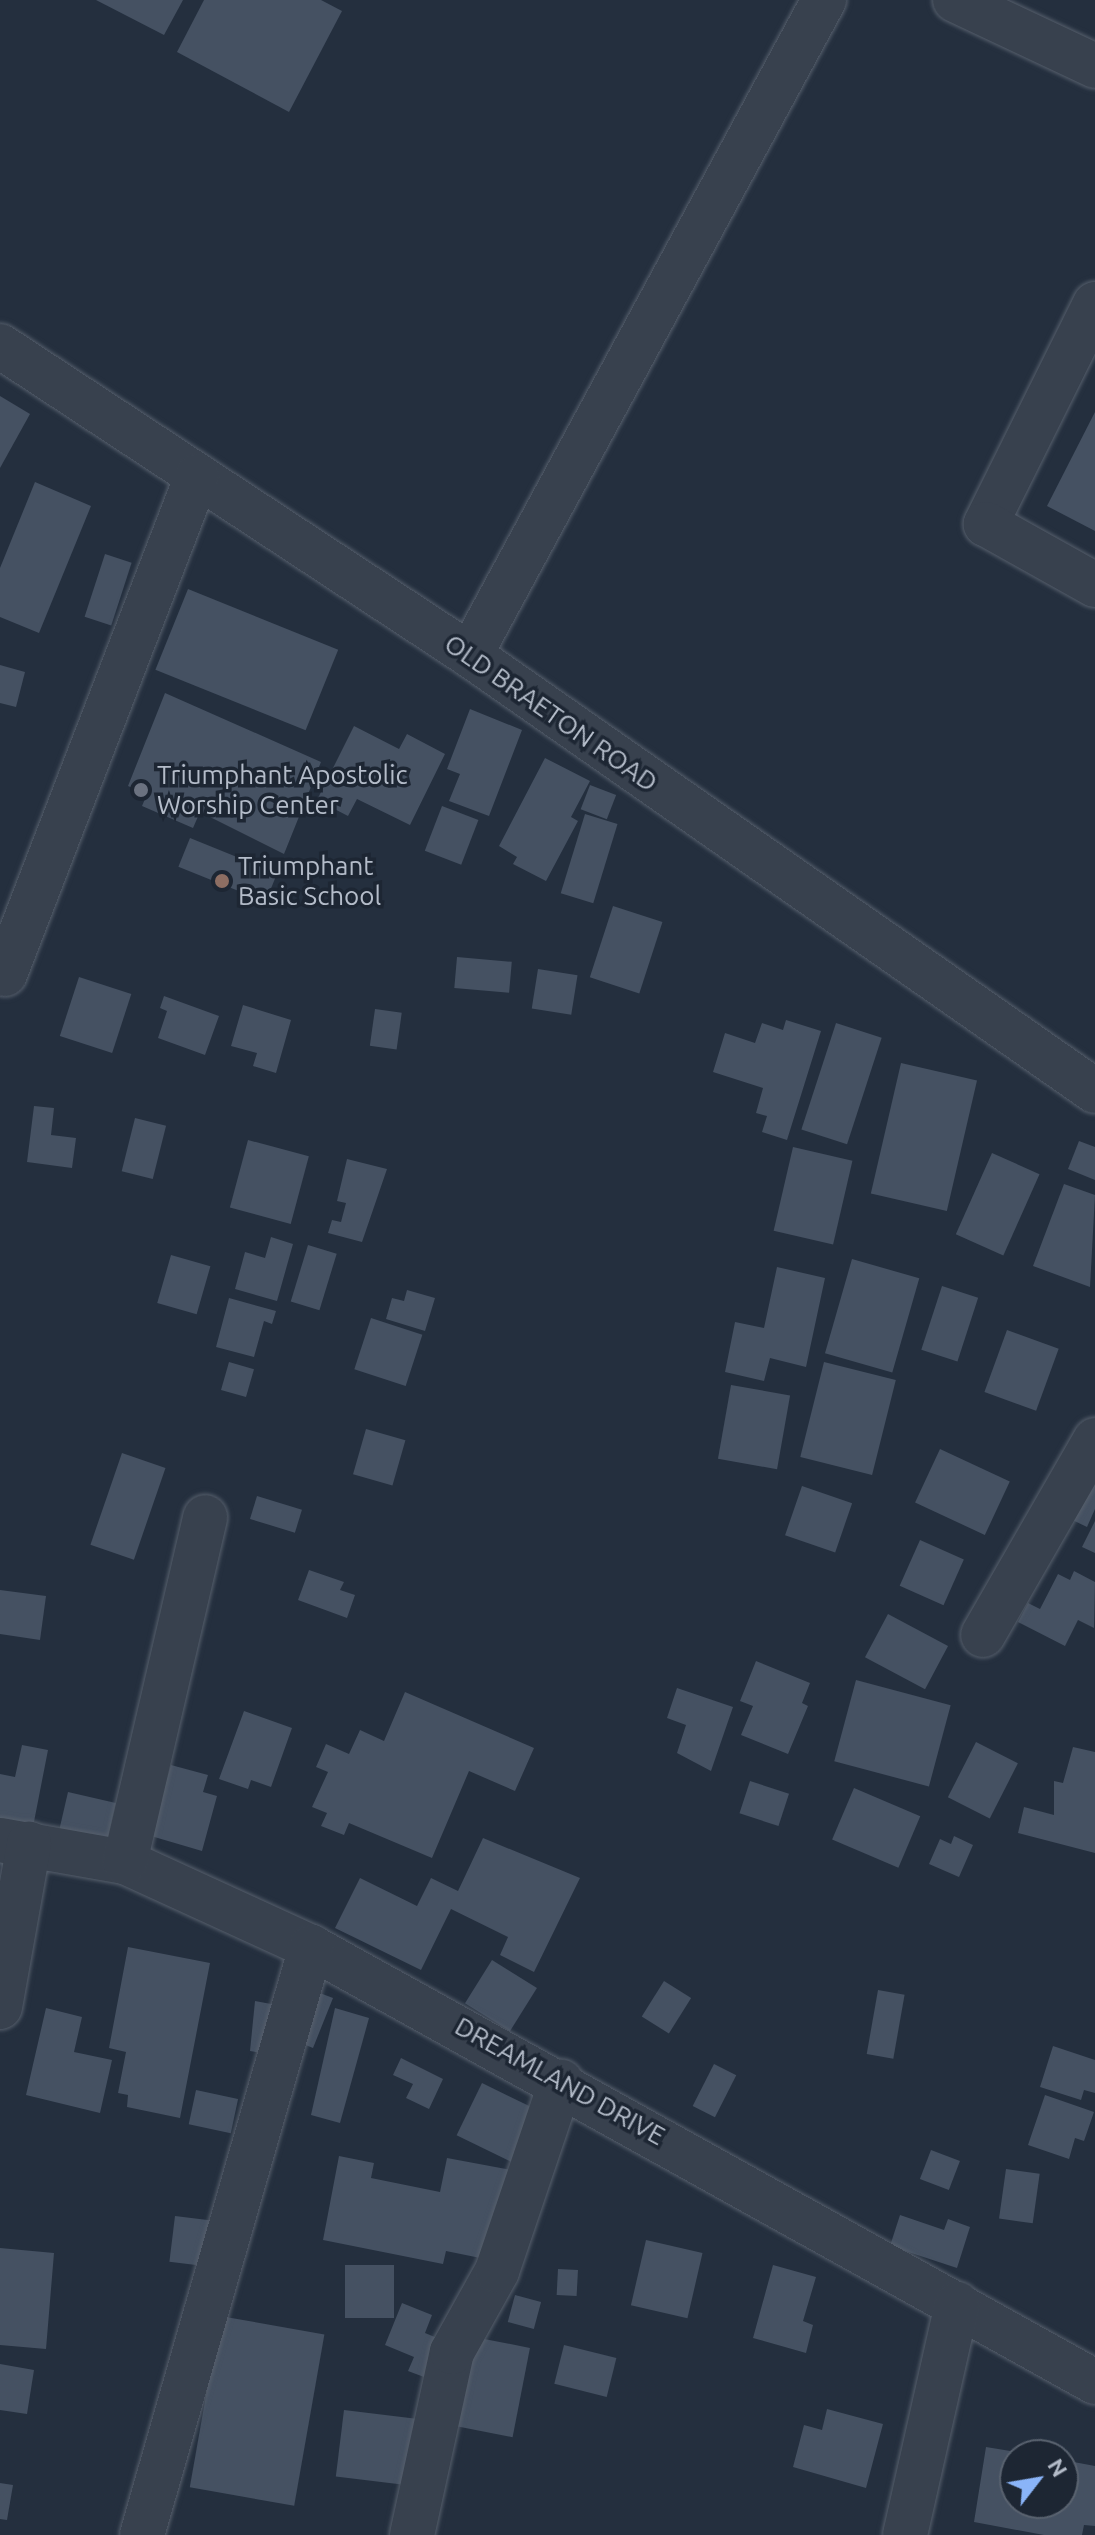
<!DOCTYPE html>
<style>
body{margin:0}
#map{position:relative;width:1095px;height:2535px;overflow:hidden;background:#242f3e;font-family:Ubuntu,sans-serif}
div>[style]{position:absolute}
.building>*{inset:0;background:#455162;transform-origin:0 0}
.roads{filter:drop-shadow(0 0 2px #565f6c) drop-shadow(0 0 2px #565f6c)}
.minor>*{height:44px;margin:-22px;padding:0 22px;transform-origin:22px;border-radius:22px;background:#38414e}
.dots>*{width:22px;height:22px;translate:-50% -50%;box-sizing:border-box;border:4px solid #1d2633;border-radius:50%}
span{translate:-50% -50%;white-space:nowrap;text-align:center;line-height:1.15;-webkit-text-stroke:7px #1d2633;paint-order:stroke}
.street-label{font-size:26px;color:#b4bcc9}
.poi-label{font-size:26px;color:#b4bcc9}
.left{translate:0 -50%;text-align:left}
.north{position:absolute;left:999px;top:2439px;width:80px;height:80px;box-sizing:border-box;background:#1d2633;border:2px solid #59626f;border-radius:50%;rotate:59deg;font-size:22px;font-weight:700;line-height:32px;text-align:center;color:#b4bcc9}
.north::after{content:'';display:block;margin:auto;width:28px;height:36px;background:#8ab4f8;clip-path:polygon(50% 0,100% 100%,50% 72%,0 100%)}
</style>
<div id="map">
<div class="building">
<div style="clip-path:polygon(96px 0,183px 0,164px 35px)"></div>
<div style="clip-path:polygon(204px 0,321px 0,342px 11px,289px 112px,177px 52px)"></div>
<div style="clip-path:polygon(0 396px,30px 414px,0 468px)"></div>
<div style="clip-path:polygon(1095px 412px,1095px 531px,1047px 506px)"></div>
<div style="clip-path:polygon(35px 482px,91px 506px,39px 633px,0 617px,0 568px)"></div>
<div style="left:105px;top:554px;width:28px;height:66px;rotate:18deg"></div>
<div style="left:188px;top:589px;width:162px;height:87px;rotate:22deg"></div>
<div style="clip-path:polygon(0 665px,25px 672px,16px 707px,0 703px)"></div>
<div style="clip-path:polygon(165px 693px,321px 762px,284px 854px,200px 812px,193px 828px,142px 806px,147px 794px,128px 786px)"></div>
<div style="clip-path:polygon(470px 709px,522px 730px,489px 816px,449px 801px,460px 774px,447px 769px)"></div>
<div style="clip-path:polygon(354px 726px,399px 749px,407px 734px,445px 754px,410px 825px,357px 799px,348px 816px,317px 800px)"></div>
<div style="clip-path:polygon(545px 758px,590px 781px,571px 817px,578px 821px,546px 881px,513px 864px,517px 857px,499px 846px)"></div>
<div style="left:590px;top:785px;width:28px;height:26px;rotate:21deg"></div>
<div style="left:442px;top:806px;width:39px;height:48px;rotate:21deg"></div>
<div style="left:585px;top:814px;width:34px;height:83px;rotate:17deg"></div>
<div style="left:190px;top:838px;width:94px;height:31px;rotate:22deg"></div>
<div style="left:613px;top:906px;width:52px;height:75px;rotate:18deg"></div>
<div style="left:457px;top:957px;width:55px;height:31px;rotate:5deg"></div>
<div style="left:538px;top:969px;width:40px;height:40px;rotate:9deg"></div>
<div style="left:79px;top:977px;width:55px;height:62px;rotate:18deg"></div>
<div style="clip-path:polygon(164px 996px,219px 1016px,205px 1055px,158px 1038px,167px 1011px,160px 1008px)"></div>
<div style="clip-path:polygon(243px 1005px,291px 1020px,276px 1073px,253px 1066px,257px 1053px,231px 1046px)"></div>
<div style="left:375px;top:1009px;width:27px;height:37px;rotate:8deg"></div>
<div style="clip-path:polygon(786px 1020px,821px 1031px,787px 1140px,762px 1132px,767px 1116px,756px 1113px,763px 1088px,713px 1072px,725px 1033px,755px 1043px,762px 1023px,783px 1030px)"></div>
<div style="left:836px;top:1023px;width:48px;height:112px;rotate:18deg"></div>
<div style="left:901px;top:1063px;width:78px;height:134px;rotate:13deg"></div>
<div style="clip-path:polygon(34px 1106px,54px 1108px,51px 1135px,76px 1138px,72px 1168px,27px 1162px)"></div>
<div style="left:135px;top:1118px;width:32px;height:55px;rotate:14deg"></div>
<div style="left:248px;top:1140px;width:63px;height:70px;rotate:15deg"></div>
<div style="clip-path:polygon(1079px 1141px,1095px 1147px,1095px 1180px,1068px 1169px)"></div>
<div style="left:793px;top:1147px;width:61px;height:86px;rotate:13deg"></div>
<div style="left:992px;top:1153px;width:52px;height:89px;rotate:24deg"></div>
<div style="clip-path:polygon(347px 1159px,387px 1169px,362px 1242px,328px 1233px,332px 1220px,341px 1222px,346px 1203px,337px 1201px)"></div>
<div style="clip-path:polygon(1064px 1184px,1095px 1195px,1090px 1287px,1033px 1266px)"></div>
<div style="clip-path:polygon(271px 1237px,293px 1244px,277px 1301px,235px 1289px,245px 1252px,265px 1258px)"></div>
<div style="left:308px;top:1245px;width:30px;height:59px;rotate:17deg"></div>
<div style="left:171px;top:1255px;width:41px;height:50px;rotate:16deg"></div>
<div style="left:852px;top:1259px;width:70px;height:98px;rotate:16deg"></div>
<div style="clip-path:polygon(777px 1267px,825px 1278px,806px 1367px,770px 1358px,764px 1381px,725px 1372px,735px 1322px,764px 1328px)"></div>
<div style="left:942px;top:1286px;width:38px;height:67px;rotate:18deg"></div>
<div style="clip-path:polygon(407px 1290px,435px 1298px,425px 1331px,386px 1319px,392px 1298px,404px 1301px)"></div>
<div style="clip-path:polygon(229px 1298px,276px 1311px,272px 1324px,264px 1321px,254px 1357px,216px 1347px)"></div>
<div style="left:371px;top:1318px;width:54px;height:54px;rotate:18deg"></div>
<div style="left:1007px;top:1330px;width:55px;height:66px;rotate:20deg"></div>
<div style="left:229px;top:1362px;width:26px;height:29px;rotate:16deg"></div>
<div style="left:824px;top:1362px;width:74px;height:98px;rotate:14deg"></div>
<div style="left:731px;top:1385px;width:60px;height:75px;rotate:10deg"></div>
<div style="left:366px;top:1429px;width:41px;height:47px;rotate:16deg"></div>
<div style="left:940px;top:1449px;width:77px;height:59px;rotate:25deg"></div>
<div style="clip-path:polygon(1095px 1451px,1095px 1509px,1087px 1527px,1060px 1514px)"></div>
<div style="left:122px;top:1453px;width:46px;height:97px;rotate:19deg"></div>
<div style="left:802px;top:1486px;width:53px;height:52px;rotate:19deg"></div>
<div style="left:257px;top:1496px;width:47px;height:24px;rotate:17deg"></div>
<div style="clip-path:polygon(1095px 1521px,1095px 1553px,1082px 1547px)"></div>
<div style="left:920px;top:1540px;width:48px;height:50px;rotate:24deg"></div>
<div style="clip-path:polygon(309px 1570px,344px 1582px,340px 1590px,355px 1595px,347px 1618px,298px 1600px)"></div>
<div style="clip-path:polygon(1074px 1571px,1095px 1582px,1094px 1628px,1078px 1620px,1065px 1646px,1018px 1622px,1028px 1603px,1040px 1609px,1058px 1574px,1070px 1580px)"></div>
<div style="clip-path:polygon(0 1590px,46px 1596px,40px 1640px,0 1634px)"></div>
<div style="left:888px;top:1614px;width:68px;height:49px;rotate:28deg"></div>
<div style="clip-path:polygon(756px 1661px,810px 1683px,802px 1703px,808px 1706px,788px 1754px,741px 1735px,753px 1706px,740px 1701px)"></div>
<div style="left:856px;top:1680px;width:98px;height:84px;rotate:15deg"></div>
<div style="clip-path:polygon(677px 1688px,733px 1707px,711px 1771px,677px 1753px,686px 1725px,667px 1718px)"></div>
<div style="clip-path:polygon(405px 1692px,534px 1748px,515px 1791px,469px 1771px,432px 1858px,349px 1823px,344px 1835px,321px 1826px,327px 1813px,312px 1807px,328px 1772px,316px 1767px,326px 1744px,349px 1754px,360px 1730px,384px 1741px)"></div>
<div style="clip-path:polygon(244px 1711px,292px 1728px,271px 1787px,251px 1780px,248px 1789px,219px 1779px)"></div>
<div style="left:976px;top:1742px;width:47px;height:62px;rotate:27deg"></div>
<div style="clip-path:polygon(22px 1745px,48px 1750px,32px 1832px,0 1825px,0 1774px,15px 1777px)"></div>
<div style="clip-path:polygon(1073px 1747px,1095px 1752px,1095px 1853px,1018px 1833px,1024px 1807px,1054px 1815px,1054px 1781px,1063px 1783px)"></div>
<div style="clip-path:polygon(171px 1765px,208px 1775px,203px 1792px,217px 1796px,202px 1851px,151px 1836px)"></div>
<div style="left:750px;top:1781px;width:41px;height:34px;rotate:18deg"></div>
<div style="left:854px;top:1788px;width:72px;height:56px;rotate:23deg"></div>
<div style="left:68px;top:1792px;width:49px;height:42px;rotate:13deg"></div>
<div style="clip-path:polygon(954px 1836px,973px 1845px,959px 1877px,929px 1864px,940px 1839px,951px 1844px)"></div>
<div style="clip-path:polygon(483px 1838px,580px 1878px,534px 1972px,500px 1955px,508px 1937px,451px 1909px,421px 1970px,335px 1928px,360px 1878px,417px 1906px,431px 1878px,458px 1891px)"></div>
<div style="clip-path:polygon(128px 1947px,210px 1963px,180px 2118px,127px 2107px,128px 2095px,118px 2093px,126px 2052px,109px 2048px)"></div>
<div style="left:492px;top:1960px;width:53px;height:51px;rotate:32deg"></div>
<div style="left:664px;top:1981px;width:32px;height:42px;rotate:32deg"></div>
<div style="clip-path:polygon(312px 1990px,333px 1998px,313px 2048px,298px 2042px)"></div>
<div style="left:878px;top:1990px;width:27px;height:65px;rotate:10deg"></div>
<div style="clip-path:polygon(255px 2001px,282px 2006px,273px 2055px,250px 2051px)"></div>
<div style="clip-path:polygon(46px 2008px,82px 2017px,74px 2052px,112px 2060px,100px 2113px,26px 2095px)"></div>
<div style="clip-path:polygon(335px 2008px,369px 2018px,340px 2123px,311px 2115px)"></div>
<div style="clip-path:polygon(1053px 2046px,1095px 2060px,1095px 2093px,1084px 2090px,1081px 2100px,1040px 2087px)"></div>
<div style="clip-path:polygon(401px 2058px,443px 2079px,429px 2109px,406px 2098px,413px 2084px,393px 2075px)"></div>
<div style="left:714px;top:2064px;width:25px;height:47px;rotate:27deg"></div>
<div style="left:482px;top:2083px;width:68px;height:58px;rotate:26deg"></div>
<div style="left:196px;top:2090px;width:43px;height:35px;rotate:12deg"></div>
<div style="clip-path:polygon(1045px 2095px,1094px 2112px,1084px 2141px,1075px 2138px,1069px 2159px,1028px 2145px)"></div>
<div style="left:931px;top:2150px;width:31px;height:31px;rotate:21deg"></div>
<div style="clip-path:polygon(339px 2156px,374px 2163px,371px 2178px,440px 2192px,447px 2158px,512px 2170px,495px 2261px,446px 2251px,443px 2264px,323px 2240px)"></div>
<div style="left:1006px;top:2169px;width:34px;height:50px;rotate:8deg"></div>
<div style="clip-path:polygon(900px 2215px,944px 2230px,948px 2219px,970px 2227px,957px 2268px,890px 2246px)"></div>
<div style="left:175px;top:2216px;width:39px;height:46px;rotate:7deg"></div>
<div style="left:646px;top:2240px;width:58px;height:67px;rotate:13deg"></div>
<div style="clip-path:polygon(0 2248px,54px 2253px,46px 2349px,0 2345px)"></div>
<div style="left:345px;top:2265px;width:49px;height:53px"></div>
<div style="clip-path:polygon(773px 2265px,816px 2277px,803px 2321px,813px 2325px,806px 2353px,753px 2338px)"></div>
<div style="left:558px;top:2269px;width:20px;height:26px;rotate:3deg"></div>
<div style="left:515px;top:2295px;width:27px;height:28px;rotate:15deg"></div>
<div style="clip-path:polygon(402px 2303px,432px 2315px,425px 2333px,447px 2342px,432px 2380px,408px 2371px,414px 2357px,385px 2345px)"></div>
<div style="left:220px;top:2316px;width:106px;height:174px;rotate:10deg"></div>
<div style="left:474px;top:2337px;width:57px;height:91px;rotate:11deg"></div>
<div style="left:564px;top:2345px;width:54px;height:40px;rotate:14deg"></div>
<div style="clip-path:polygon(0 2364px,34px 2370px,27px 2414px,0 2410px)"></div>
<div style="clip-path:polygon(827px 2409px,883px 2424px,866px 2488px,793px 2467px,804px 2425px,822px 2430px)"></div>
<div style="left:344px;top:2410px;width:85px;height:67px;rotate:7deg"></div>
<div style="clip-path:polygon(986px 2447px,1023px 2453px,1015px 2455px,1015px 2503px,1063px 2503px,1063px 2460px,1095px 2466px,1095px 2526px,1084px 2525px,1082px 2535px,1044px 2535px,974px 2522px)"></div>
<div style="clip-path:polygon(0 2483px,13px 2485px,7px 2520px,0 2519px)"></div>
</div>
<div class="roads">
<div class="minor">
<div style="left:955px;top:0;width:155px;rotate:25.2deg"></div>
<div style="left:1095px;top:304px;width:246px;rotate:116.4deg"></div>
<div style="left:986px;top:524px;width:125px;rotate:29.2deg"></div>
<div style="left:0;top:346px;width:562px;rotate:33.32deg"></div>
<div style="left:470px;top:655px;width:762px;rotate:34.9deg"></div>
<div style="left:470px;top:655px;width:745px;rotate:-61.61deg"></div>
<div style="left:5px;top:974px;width:534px;rotate:-68.92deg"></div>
<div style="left:983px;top:1635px;width:225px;rotate:-60.1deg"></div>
<div style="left:0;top:1840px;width:127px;rotate:10deg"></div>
<div style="left:125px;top:1862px;width:205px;rotate:24.6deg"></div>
<div style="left:311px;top:1947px;width:897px;rotate:29.02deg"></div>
<div style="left:125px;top:1862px;width:354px;rotate:-76.9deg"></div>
<div style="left:0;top:2007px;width:166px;rotate:-79.9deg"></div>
<div style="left:142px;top:2535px;width:612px;rotate:-73.96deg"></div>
<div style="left:412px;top:2535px;width:187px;rotate:-77.7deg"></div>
<div style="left:452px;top:2352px;width:93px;rotate:-60.9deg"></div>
<div style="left:497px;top:2271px;width:200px;rotate:-71.3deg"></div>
<div style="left:905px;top:2535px;width:237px;rotate:-77.3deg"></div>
</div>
</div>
<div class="dots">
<div style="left:141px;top:790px;background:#6b7280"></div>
<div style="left:222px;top:881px;background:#8d6e63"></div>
</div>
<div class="street-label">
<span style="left:551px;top:713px;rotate:35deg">OLD BRAETON ROAD</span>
<span style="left:560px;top:2081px;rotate:29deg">DREAMLAND DRIVE</span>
</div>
<div class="poi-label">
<span class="left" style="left:157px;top:790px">Triumphant Apostolic<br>Worship Center</span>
<span class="left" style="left:238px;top:881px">Triumphant<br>Basic School</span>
</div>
<div class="north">N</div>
</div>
